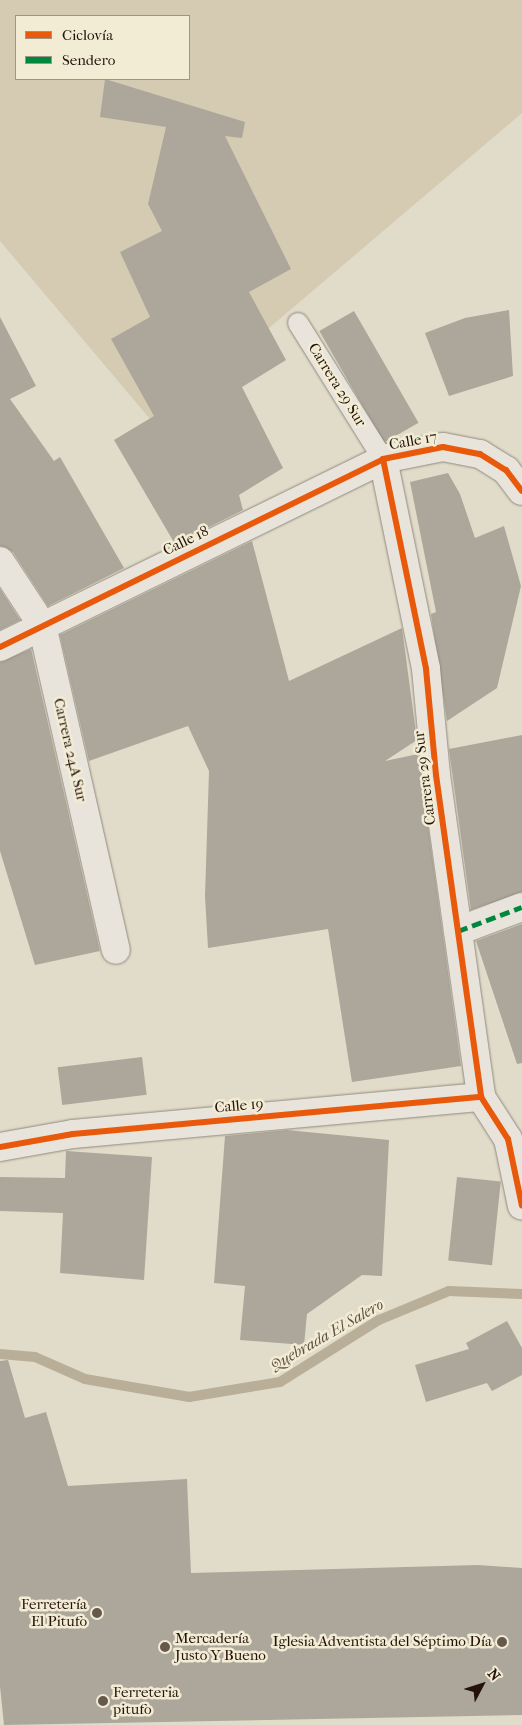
<!DOCTYPE html>
<meta charset="utf-8">
<style>
body{margin:0}
#map{position:relative;width:522px;height:1725px;overflow:hidden;background:#e1dbc9;font-family:"IM FELL French Canon",serif}
div>[style]{position:absolute}
.green>*{inset:0;background:#d4cbb2}
.stream>*{height:10px;margin:-5px;padding:0 5px;transform-origin:5px;border-radius:5px;background:#b9ae97}
.building>*{inset:0;background:#aca79a;transform-origin:0 0}
.roads{filter:drop-shadow(0 0 1px #8f8a7f) drop-shadow(0 0 1px #8f8a7f)}
.service>*{height:20px;margin:-10px;padding:0 10px;transform-origin:10px;border-radius:10px;background:#e8e4db}
.pedestrian>*{height:28px;margin:-14px;padding:0 14px;transform-origin:14px;border-radius:14px;background:#e8e4db}
.minor>*{height:28px;margin:-14px;padding:0 14px;transform-origin:14px;border-radius:14px;background:#e8e4db}
.quiet>*{height:5px;margin-top:-2.5px;transform-origin:0;background:repeating-linear-gradient(90deg,#00873e 0 10px,transparent 0 15px)}
.cycleway>*{height:6px;margin:-3px;padding:0 3px;transform-origin:3px;border-radius:3px;background:#e8590c}
.dots>*{width:14px;height:14px;translate:-50% -50%;box-sizing:border-box;border:2px solid #f2ecd5;border-radius:50%}
span{translate:-50% -50%;white-space:nowrap;text-align:center;line-height:1.15;-webkit-text-stroke:5px #f2ecd5;paint-order:stroke}
.street-label{font-size:15px;color:#25120b}
.poi-label{font-size:15px;color:#25120b}
.right{translate:-100% -50%;text-align:right}
.left{translate:0 -50%;text-align:left}
.water-label{font-size:16px;color:#605041;font-style:italic}
.legend{position:absolute;left:15px;top:15px;width:175px;height:65px;box-sizing:border-box;background:#f2ecd5;border:1px solid #a09584;margin:0;padding:6px 9px;list-style:none;font-size:15px;color:#25120b}
.legend li{display:flex;align-items:center;gap:10px;height:25px}
.legend b{width:25px;border:1px solid #a09584}
.north{position:absolute;left:457px;top:1660px;width:50px;height:50px;-webkit-text-stroke:4px #f2ecd5;paint-order:stroke;rotate:50deg;font-size:14px;font-weight:700;line-height:20px;text-align:center;color:#25120b}
.north::after{content:'';display:block;margin:auto;width:18px;height:22px;background:#25120b;clip-path:polygon(50% 0,100% 100%,50% 72%,0 100%)}
</style>
<div id="map">
<div class="green">
<div style="clip-path:polygon(evenodd,0 0,522px 0,522px 113px,155px 425px,0 241px,0 0,16px 16px,189px 16px,189px 79px,16px 79px,16px 16px)"></div>
</div>
<div class="stream">
<div style="left:0;top:1354px;width:35px;rotate:5deg"></div>
<div style="left:35px;top:1357px;width:55px;rotate:23.7deg"></div>
<div style="left:85px;top:1379px;width:106px;rotate:9.8deg"></div>
<div style="left:189px;top:1397px;width:92px;rotate:-9.4deg"></div>
<div style="left:280px;top:1382px;width:117px;rotate:-32.1deg"></div>
<div style="left:379px;top:1320px;width:76px;rotate:-22.5deg"></div>
<div style="left:449px;top:1291px;width:73px;rotate:2.4deg"></div>
</div>
<div class="building">
<div style="clip-path:polygon(105px 79px,245px 122px,242px 138px,225px 136px,291px 269px,249px 292px,286px 360px,242px 387px,283px 468px,239px 495px,243px 510px,175px 544px,114px 440px,154px 416px,111px 339px,150px 317px,120px 252px,162px 231px,148px 204px,166px 127px,100px 117px)"></div>
<div style="clip-path:polygon(509px 310px,513px 376px,449px 396px,425px 333px,465px 318px)"></div>
<div style="left:354px;top:311px;width:129px;height:40px;rotate:60deg"></div>
<div style="clip-path:polygon(0 317px,36px 386px,10px 399px,54px 461px,60px 457px,124px 568px,48px 606px,13px 552px,0 546px)"></div>
<div style="clip-path:polygon(448px 473px,460px 494px,475px 538px,504px 526px,521px 586px,497px 688px,447px 721px,431px 614px,436px 612px,410px 482px)"></div>
<div style="clip-path:polygon(252px 541px,289px 681px,402px 628px,417px 740px,385px 761px,418px 754px,461px 1066px,352px 1082px,328px 929px,208px 948px,205px 896px,209px 771px,188px 726px,89px 761px,60px 635px)"></div>
<div style="clip-path:polygon(0 589px,20px 620px,0 630px)"></div>
<div style="clip-path:polygon(31px 649px,100px 951px,35px 965px,0 851px,0 662px)"></div>
<div style="clip-path:polygon(522px 735px,522px 892px,471px 910px,449px 749px)"></div>
<div style="clip-path:polygon(522px 924px,522px 1063px,517px 1064px,476px 941px)"></div>
<div style="left:142px;top:1057px;width:38px;height:85px;rotate:83deg"></div>
<div style="clip-path:polygon(287px 1130px,389px 1140px,382px 1276px,362px 1275px,307px 1314px,304px 1345px,240px 1340px,245px 1286px,214px 1283px,225px 1136px)"></div>
<div style="clip-path:polygon(66px 1151px,152px 1157px,144px 1280px,60px 1273px,63px 1213px,0 1211px,0 1177px,65px 1178px)"></div>
<div style="left:457px;top:1177px;width:44px;height:84px;rotate:6deg"></div>
<div style="clip-path:polygon(507px 1321px,522px 1348px,522px 1375px,492px 1391px,487px 1383px,426px 1402px,415px 1365px,469px 1349px,466px 1343px)"></div>
<div style="clip-path:polygon(8px 1360px,25px 1418px,46px 1412px,68px 1486px,187px 1479px,191px 1573px,478px 1565px,522px 1568px,522px 1715px,4px 1725px,0 1686px,0 1361px)"></div>
</div>
<div class="roads">
<div class="service">
<div style="left:298px;top:323px;width:160px;rotate:58deg"></div>
</div>
<div class="pedestrian">
<div style="left:458px;top:931px;width:68px;rotate:-20.6deg"></div>
</div>
<div class="minor">
<div style="left:383px;top:459px;width:214px;rotate:78.4deg"></div>
<div style="left:426px;top:669px;width:106px;rotate:84.6deg"></div>
<div style="left:436px;top:775px;width:325px;rotate:82deg"></div>
<div style="left:481px;top:1097px;width:50px;rotate:57.3deg"></div>
<div style="left:508px;top:1139px;width:68px;rotate:78.2deg"></div>
<div style="left:0;top:561px;width:77px;rotate:56.7deg"></div>
<div style="left:42px;top:625px;width:333px;rotate:77.2deg"></div>
<div style="left:0;top:647px;width:427px;rotate:-26.1deg"></div>
<div style="left:383px;top:459px;width:61px;rotate:-11.3deg"></div>
<div style="left:443px;top:447px;width:38px;rotate:11deg"></div>
<div style="left:480px;top:454px;width:31px;rotate:32deg"></div>
<div style="left:506px;top:470px;width:26px;rotate:53deg"></div>
<div style="left:0;top:1147px;width:74px;rotate:-10.1deg"></div>
<div style="left:73px;top:1134px;width:410px;rotate:-5.2deg"></div>
</div>
</div>
<div class="quiet">
<div style="left:458px;top:931px;width:68px;rotate:-20.6deg"></div>
</div>
<div class="cycleway">
<div style="left:383px;top:459px;width:214px;rotate:78.4deg"></div>
<div style="left:426px;top:669px;width:106px;rotate:84.6deg"></div>
<div style="left:436px;top:775px;width:325px;rotate:82deg"></div>
<div style="left:481px;top:1097px;width:50px;rotate:57.3deg"></div>
<div style="left:508px;top:1139px;width:68px;rotate:78.2deg"></div>
<div style="left:0;top:647px;width:427px;rotate:-26.1deg"></div>
<div style="left:383px;top:459px;width:61px;rotate:-11.3deg"></div>
<div style="left:443px;top:447px;width:38px;rotate:11deg"></div>
<div style="left:480px;top:454px;width:31px;rotate:32deg"></div>
<div style="left:506px;top:470px;width:26px;rotate:53deg"></div>
<div style="left:0;top:1147px;width:74px;rotate:-10.1deg"></div>
<div style="left:73px;top:1134px;width:410px;rotate:-5.2deg"></div>
</div>
<div class="dots">
<div style="left:97px;top:1613px;background:#67584e"></div>
<div style="left:502px;top:1642px;background:#67584e"></div>
<div style="left:165px;top:1647px;background:#67584e"></div>
<div style="left:103px;top:1701px;background:#67584e"></div>
</div>
<div class="street-label">
<span style="left:337px;top:385px;rotate:58deg">Carrera 29 Sur</span>
<span style="left:413px;top:441px;rotate:-10deg">Calle 17</span>
<span style="left:186px;top:541px;rotate:-26deg">Calle 18</span>
<span style="left:70px;top:750px;rotate:77deg">Carrera 24A Sur</span>
<span style="left:425px;top:778px;rotate:-97deg">Carrera 29 Sur</span>
<span style="left:239px;top:1106px;rotate:-5deg">Calle 19</span>
</div>
<div class="poi-label">
<span class="right" style="left:87px;top:1613px">Ferretería<br>El Pitufo</span>
<span class="left" style="left:175px;top:1647px">Mercadería<br>Justo Y Bueno</span>
<span class="right" style="left:492px;top:1642px">Iglesia Adventista del Séptimo Día</span>
<span class="left" style="left:113px;top:1701px">Ferreteria<br>pitufo</span>
</div>
<div class="water-label">
<span style="left:327px;top:1335px;rotate:-30deg">Quebrada El Salero</span>
</div>
<ul class="legend">
<li><b style="height:6px;background:#e8590c"></b>Ciclovía</li>
<li><b style="height:6px;background:#00873e"></b>Sendero</li>
</ul>
<div class="north">N</div>
</div>
